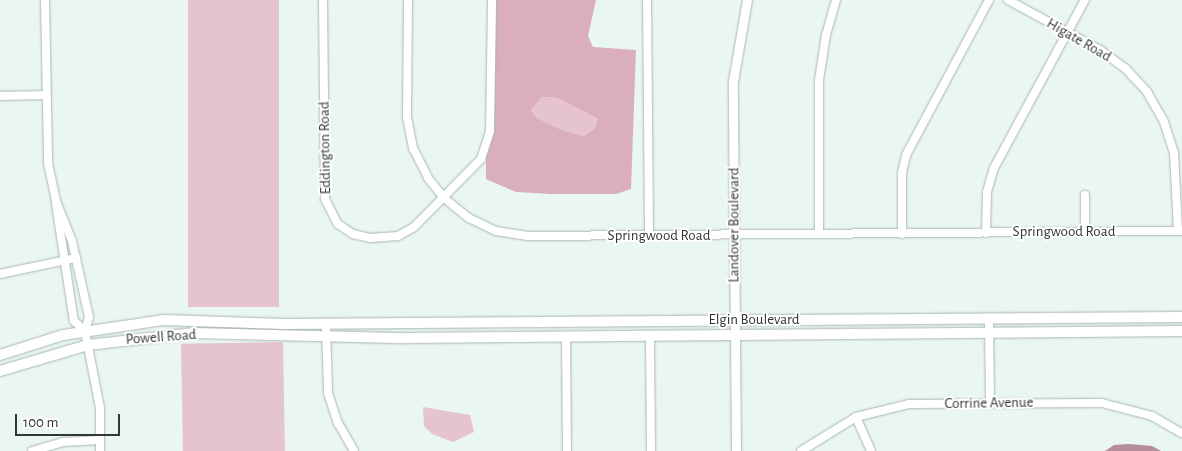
<!DOCTYPE html>
<style>
body{margin:0}
#map{position:relative;width:1182px;height:451px;overflow:hidden;background:#e9f7f0;font-family:"Alegreya Sans",sans-serif}
div>[style]{position:absolute}
.green>*{inset:0;background:#e5c3cf;transform-origin:0 0}
.forest>*{inset:0;background:#daaebf}
.water>*{inset:0;background:#b78c9c}
.roads{filter:drop-shadow(0 0 1px #aab7b1) drop-shadow(0 0 1px #aab7b1)}
.minor>*{height:8px;margin:-4px;padding:0 4px;transform-origin:4px;border-radius:4px;background:#fff}
.tertiary>*{height:9px;margin:-4.5px;padding:0 4.5px;transform-origin:4.5px;border-radius:4.5px;background:#fff}
.secondary>*{height:10px;margin:-5px;padding:0 5px;transform-origin:5px;border-radius:5px;background:#fff}
span{translate:-50% -50%;white-space:nowrap;text-align:center;line-height:1.15;-webkit-text-stroke:4px #fff;paint-order:stroke}
.street-label{font-size:15px;color:#323735}
.scale{position:absolute;left:15px;top:414px;width:105px;height:22px;box-sizing:border-box;border:2px solid #323735;border-top:0;padding-left:6px;font-size:15px;line-height:18px;white-space:nowrap;color:#323735;-webkit-text-stroke:4px #fff;paint-order:stroke}
</style>
<div id="map">
<div class="green">
<div style="left:188px;top:0;width:91px;height:307px"></div>
<div style="clip-path:polygon(542px 97px,558px 98px,598px 119px,594px 129px,584px 136px,562px 130px,537px 118px,531px 110px)"></div>
<div style="left:283px;top:342px;width:109px;height:102px;rotate:89deg"></div>
<div style="clip-path:polygon(423px 407px,470px 415px,474px 432px,453px 442px,432px 434px,424px 426px)"></div>
</div>
<div class="forest">
<div style="clip-path:polygon(evenodd,496px 0,596px 0,588px 36px,593px 47px,636px 50px,631px 189px,616px 194px,551px 194px,516px 192px,486px 179px,486px 120px,496px 0,542px 97px,558px 98px,598px 119px,594px 129px,584px 136px,562px 130px,537px 118px,531px 110px,542px 97px)"></div>
</div>
<div class="water">
<div style="clip-path:polygon(1129px 444px,1152px 446px,1161px 451px,1105px 451px,1114px 445px)"></div>
</div>
<div class="roads">
<div class="minor">
<div style="left:45px;top:0;width:163px;rotate:88.9deg"></div>
<div style="left:48px;top:163px;width:39px;rotate:78deg"></div>
<div style="left:56px;top:201px;width:43px;rotate:68.2deg"></div>
<div style="left:72px;top:241px;width:78px;rotate:77.4deg"></div>
<div style="left:89px;top:317px;width:15px;rotate:106deg"></div>
<div style="left:85px;top:331px;width:78px;rotate:79deg"></div>
<div style="left:100px;top:408px;width:43px;rotate:90deg"></div>
<div style="left:323px;top:0;width:199px;rotate:89.4deg"></div>
<div style="left:325px;top:199px;width:28px;rotate:63deg"></div>
<div style="left:338px;top:224px;width:18px;rotate:34deg"></div>
<div style="left:353px;top:234px;width:17px;rotate:13deg"></div>
<div style="left:370px;top:238px;width:28px;rotate:-4deg"></div>
<div style="left:398px;top:236px;width:18px;rotate:-29deg"></div>
<div style="left:414px;top:227px;width:95px;rotate:-45.4deg"></div>
<div style="left:481px;top:159px;width:29px;rotate:-72deg"></div>
<div style="left:490px;top:131px;width:131px;rotate:-89.1deg"></div>
<div style="left:408px;top:0;width:117px;rotate:90.5deg"></div>
<div style="left:407px;top:117px;width:32px;rotate:79deg"></div>
<div style="left:413px;top:148px;width:34px;rotate:63deg"></div>
<div style="left:428px;top:178px;width:26px;rotate:51deg"></div>
<div style="left:444px;top:198px;width:32px;rotate:39deg"></div>
<div style="left:469px;top:218px;width:30px;rotate:26deg"></div>
<div style="left:496px;top:231px;width:32px;rotate:9deg"></div>
<div style="left:528px;top:236px;width:654px;rotate:-0.44deg"></div>
<div style="left:647px;top:0;width:236px;rotate:89.5deg"></div>
<div style="left:1008px;top:0;width:105px;rotate:28.5deg"></div>
<div style="left:1100px;top:50px;width:31px;rotate:36deg"></div>
<div style="left:1125px;top:68px;width:33px;rotate:47deg"></div>
<div style="left:1147px;top:92px;width:34px;rotate:60deg"></div>
<div style="left:1164px;top:122px;width:32px;rotate:72deg"></div>
<div style="left:1174px;top:152px;width:79px;rotate:87.1deg"></div>
<div style="left:0;top:96px;width:46px;rotate:-1.2deg"></div>
<div style="left:1085px;top:195px;width:37px;rotate:90deg"></div>
<div style="left:56px;top:204px;width:118px;rotate:81.3deg"></div>
<div style="left:74px;top:321px;width:15px;rotate:42deg"></div>
<div style="left:986px;top:233px;width:41px;rotate:-88.6deg"></div>
<div style="left:987px;top:192px;width:25px;rotate:-74deg"></div>
<div style="left:994px;top:168px;width:191px;rotate:-61.6deg"></div>
<div style="left:819px;top:234px;width:154px;rotate:-90deg"></div>
<div style="left:819px;top:80px;width:46px;rotate:-81.2deg"></div>
<div style="left:826px;top:35px;width:36px;rotate:-74deg"></div>
<div style="left:902px;top:234px;width:61px;rotate:-90deg"></div>
<div style="left:902px;top:173px;width:18px;rotate:-77deg"></div>
<div style="left:906px;top:155px;width:176px;rotate:-61.8deg"></div>
<div style="left:0;top:274px;width:78px;rotate:-11.9deg"></div>
<div style="left:989px;top:320px;width:83px;rotate:89.3deg"></div>
<div style="left:326px;top:324px;width:69px;rotate:88.3deg"></div>
<div style="left:328px;top:393px;width:32px;rotate:72deg"></div>
<div style="left:338px;top:423px;width:32px;rotate:60deg"></div>
<div style="left:566px;top:337px;width:114px;rotate:89.5deg"></div>
<div style="left:650px;top:337px;width:114px;rotate:89.5deg"></div>
<div style="left:856px;top:417px;width:37px;rotate:66deg"></div>
<div style="left:32px;top:451px;width:32px;rotate:-16deg"></div>
<div style="left:63px;top:442px;width:37px;rotate:-3deg"></div>
<div style="left:801px;top:451px;width:65px;rotate:-31.7deg"></div>
<div style="left:856px;top:417px;width:55px;rotate:-13.8deg"></div>
<div style="left:909px;top:404px;width:193px;rotate:-0.3deg"></div>
<div style="left:1102px;top:403px;width:52px;rotate:14.6deg"></div>
<div style="left:1152px;top:416px;width:34px;rotate:30deg"></div>
</div>
<div class="tertiary">
<div style="left:736px;top:451px;width:370px;rotate:-90.5deg"></div>
<div style="left:733px;top:81px;width:82px;rotate:-80.2deg"></div>
</div>
<div class="secondary">
<div style="left:0;top:355px;width:66px;rotate:-17.6deg"></div>
<div style="left:63px;top:335px;width:101px;rotate:-8.5deg"></div>
<div style="left:163px;top:320px;width:121px;rotate:1.9deg"></div>
<div style="left:284px;top:324px;width:898px;rotate:-0.45deg"></div>
<div style="left:0;top:371px;width:92px;rotate:-16.5deg"></div>
<div style="left:88px;top:345px;width:107px;rotate:-6.5deg"></div>
<div style="left:194px;top:333px;width:211px;rotate:1.4deg"></div>
<div style="left:405px;top:338px;width:777px;rotate:-0.52deg"></div>
</div>
</div>
<div class="street-label">
<span style="left:1079px;top:40px;rotate:30deg">Higate Road</span>
<span style="left:325px;top:148px;rotate:-91deg">Eddington Road</span>
<span style="left:734px;top:225px;rotate:-90deg">Landover Boulevard</span>
<span style="left:1064px;top:232px">Springwood Road</span>
<span style="left:659px;top:236px">Springwood Road</span>
<span style="left:754px;top:320px">Elgin Boulevard</span>
<span style="left:161px;top:337px;rotate:-4deg">Powell Road</span>
<span style="left:989px;top:403px;rotate:-1deg">Corrine Avenue</span>
</div>
<div class="scale">100 m</div>
</div>
